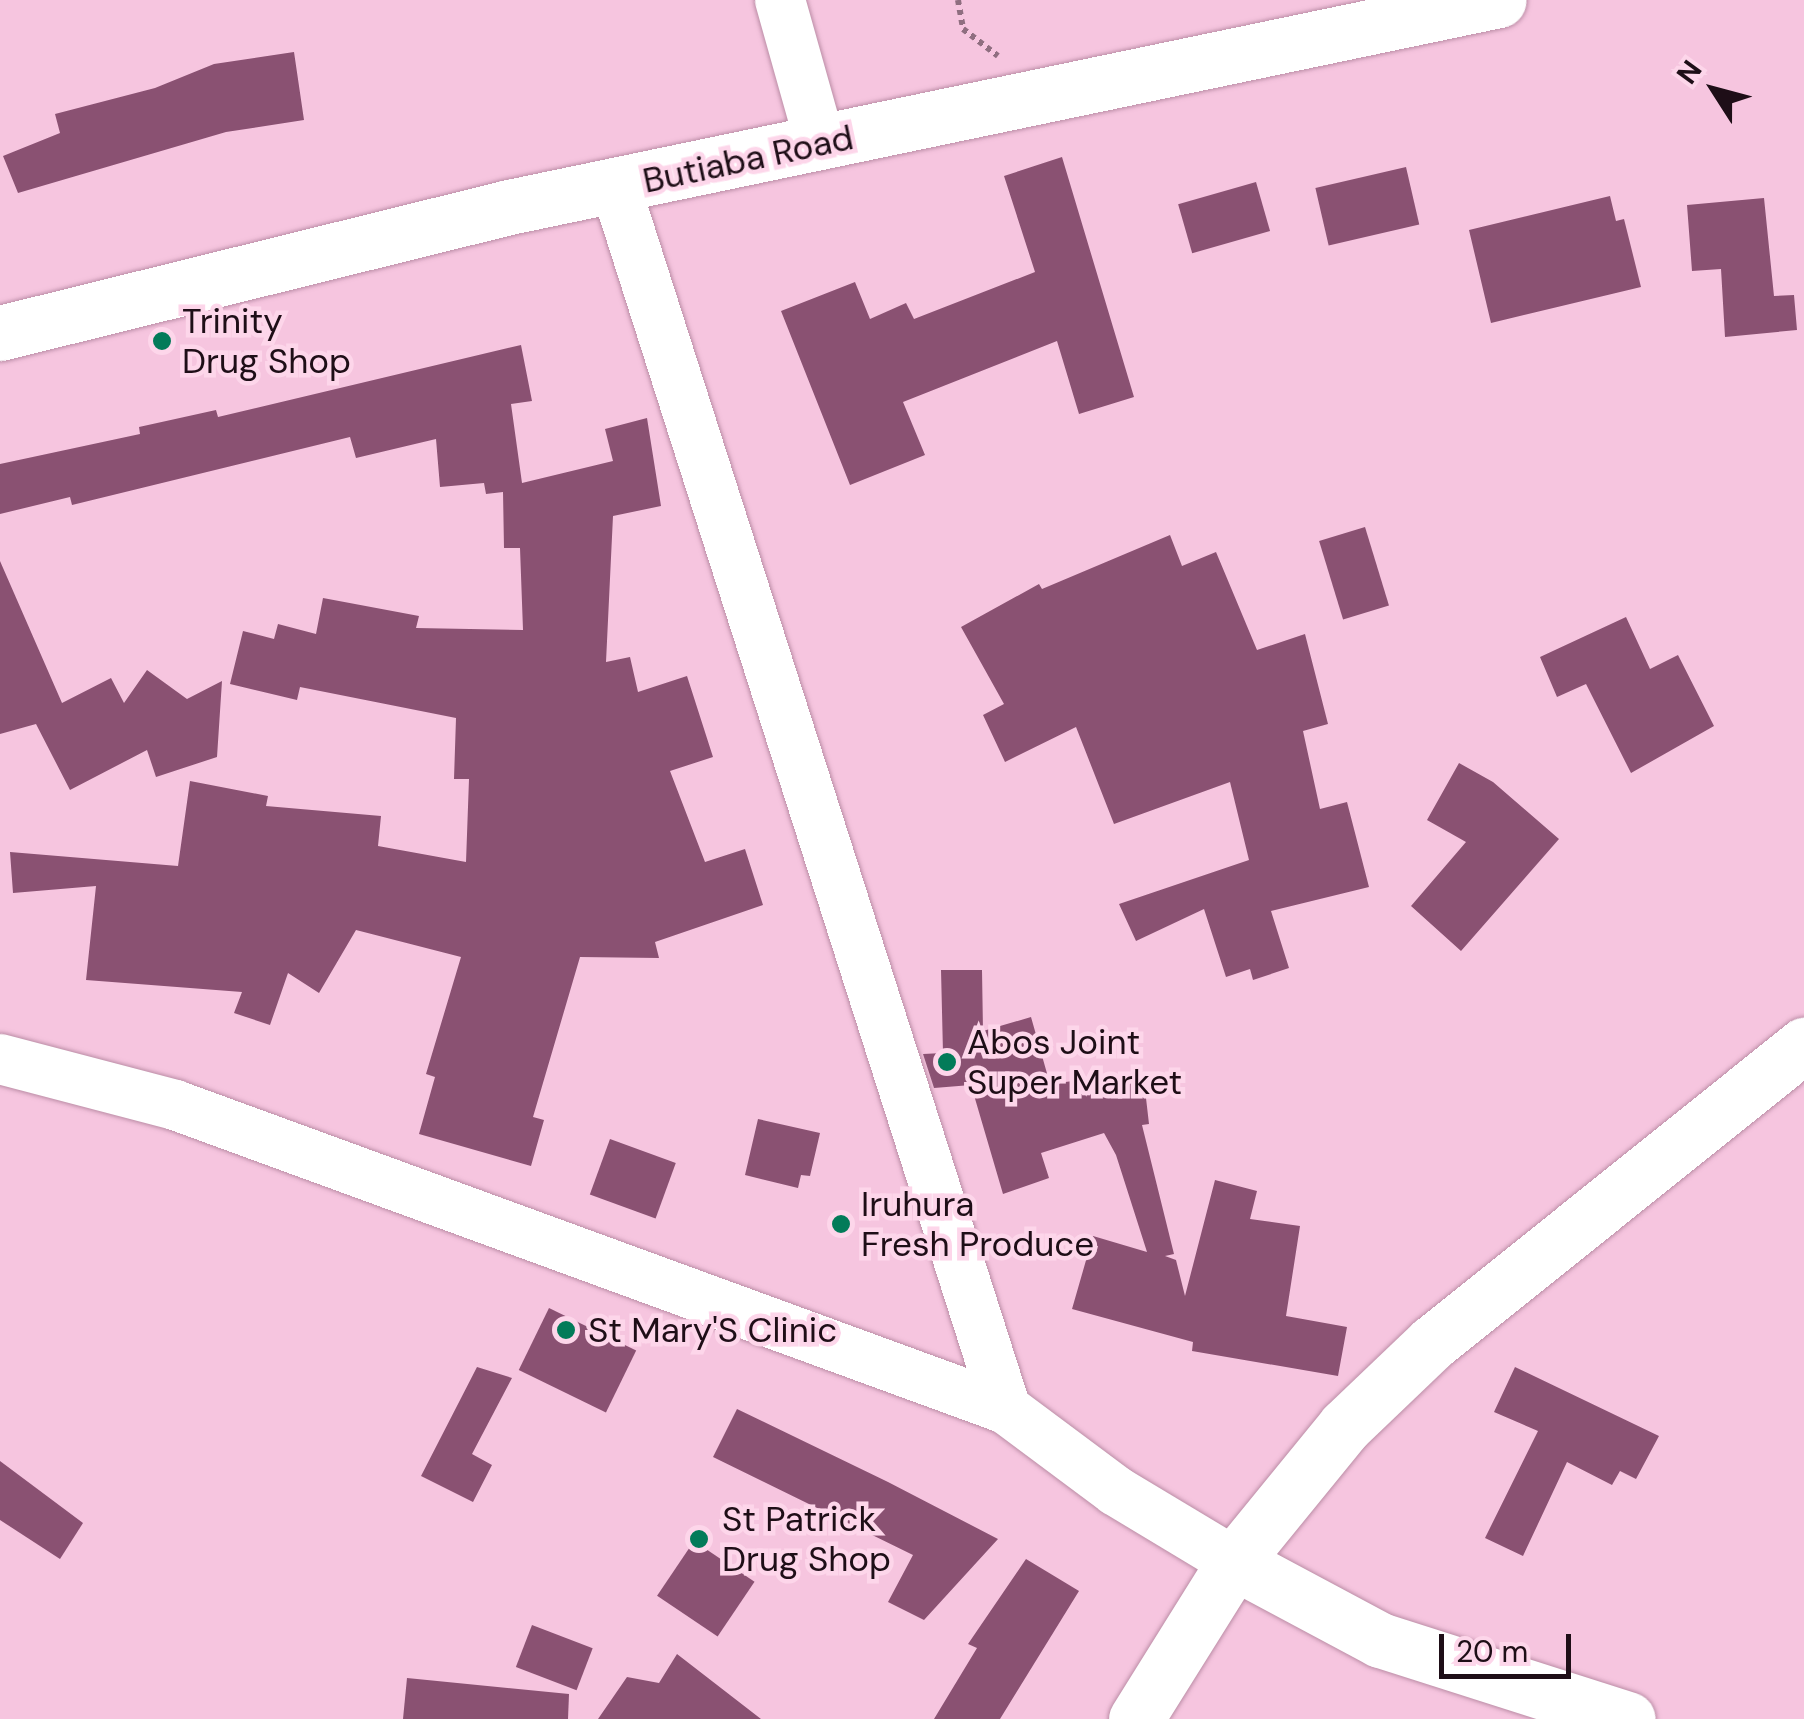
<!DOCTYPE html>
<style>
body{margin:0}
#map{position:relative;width:1804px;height:1719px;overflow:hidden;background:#f6c5df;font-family:"DM Sans",sans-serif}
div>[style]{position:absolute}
.building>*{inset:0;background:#8a5172;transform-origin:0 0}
.path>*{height:6px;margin-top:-3px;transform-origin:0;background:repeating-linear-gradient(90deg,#8f6e80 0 5px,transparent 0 10px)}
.roads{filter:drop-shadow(0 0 2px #bb8da6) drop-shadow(0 0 2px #bb8da6)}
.minor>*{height:50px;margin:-25px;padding:0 25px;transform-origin:25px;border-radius:25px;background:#fff}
.tertiary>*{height:55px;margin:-27.5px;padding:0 27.5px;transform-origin:27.5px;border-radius:27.5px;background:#fff}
.secondary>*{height:55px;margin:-27.5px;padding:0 27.5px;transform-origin:27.5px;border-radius:27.5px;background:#fff}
.dots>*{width:28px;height:28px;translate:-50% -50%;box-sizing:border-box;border:5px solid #fdd6ea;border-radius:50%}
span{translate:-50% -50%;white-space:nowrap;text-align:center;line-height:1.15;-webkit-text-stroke:9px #fdd6ea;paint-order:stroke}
.street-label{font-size:35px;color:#1e0e17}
.poi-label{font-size:35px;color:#1e0e17}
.left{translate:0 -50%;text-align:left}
.north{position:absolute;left:1664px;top:40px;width:100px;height:100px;-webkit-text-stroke:8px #fdd6ea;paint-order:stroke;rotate:306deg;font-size:28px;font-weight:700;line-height:40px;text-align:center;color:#1e0e17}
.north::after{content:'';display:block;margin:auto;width:35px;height:45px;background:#1e0e17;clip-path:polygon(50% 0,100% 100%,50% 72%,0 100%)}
.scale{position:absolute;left:1439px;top:1634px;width:132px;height:45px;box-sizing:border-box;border:5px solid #1e0e17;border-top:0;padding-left:12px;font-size:30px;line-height:35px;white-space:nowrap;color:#1e0e17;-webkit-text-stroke:8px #fdd6ea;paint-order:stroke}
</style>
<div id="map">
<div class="building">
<div style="clip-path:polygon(294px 52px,304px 120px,226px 132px,18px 193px,3px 156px,60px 133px,55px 114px,155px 88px,214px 64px)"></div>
<div style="clip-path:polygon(1062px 157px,1134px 397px,1079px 414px,1057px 341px,903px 402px,925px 455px,850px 485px,781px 311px,855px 282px,870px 319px,906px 303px,914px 319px,1035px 272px,1004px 176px)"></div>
<div style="left:1406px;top:167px;width:59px;height:93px;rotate:77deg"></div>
<div style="left:1256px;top:182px;width:51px;height:81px;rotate:74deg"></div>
<div style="clip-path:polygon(1610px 196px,1616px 221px,1624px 219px,1641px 287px,1491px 323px,1469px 230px)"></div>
<div style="clip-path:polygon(1764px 198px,1774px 296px,1794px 295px,1797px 330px,1725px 337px,1721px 269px,1692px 271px,1687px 205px)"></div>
<div style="clip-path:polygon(521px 345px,532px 401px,511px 404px,522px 483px,613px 461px,605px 429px,647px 418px,661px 506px,613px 516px,606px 662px,630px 657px,638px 692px,687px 676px,713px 757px,670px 771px,705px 862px,745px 849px,763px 905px,655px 942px,659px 958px,580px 957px,533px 1117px,544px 1120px,531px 1166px,419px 1134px,435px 1077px,426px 1074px,461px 957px,356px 930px,319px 993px,288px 973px,270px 1025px,234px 1013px,242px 992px,86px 980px,96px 886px,13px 893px,10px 852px,178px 866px,190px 781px,268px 796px,266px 806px,381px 816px,378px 846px,466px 862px,469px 779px,454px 779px,456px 718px,300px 687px,297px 700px,230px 684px,243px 631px,274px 639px,278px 624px,316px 634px,323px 598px,419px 616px,416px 628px,523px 630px,520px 548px,504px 548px,503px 492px,486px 494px,484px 483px,440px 487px,436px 439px,356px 458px,350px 437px,72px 505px,70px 497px,0 514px,0 464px,140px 434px,139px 427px,216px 410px,218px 417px)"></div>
<div style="left:1365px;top:527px;width:82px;height:48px;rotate:73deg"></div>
<div style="clip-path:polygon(1170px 535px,1182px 566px,1216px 552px,1257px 650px,1305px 634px,1328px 724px,1303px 731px,1320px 809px,1347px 802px,1369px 887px,1271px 911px,1289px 968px,1253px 980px,1250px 969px,1226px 977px,1204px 909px,1136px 941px,1119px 904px,1249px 860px,1230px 782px,1114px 824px,1076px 727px,1005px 762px,983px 715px,1004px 704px,961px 627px,1039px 584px,1042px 589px)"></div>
<div style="clip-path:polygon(0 561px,62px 703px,111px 678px,124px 703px,147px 670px,187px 699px,222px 681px,217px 757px,156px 777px,147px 750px,70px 790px,36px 724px,0 734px)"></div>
<div style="clip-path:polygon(1626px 617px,1650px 669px,1678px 655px,1714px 726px,1631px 773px,1586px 684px,1557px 697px,1540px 657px)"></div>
<div style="clip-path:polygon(1459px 763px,1493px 782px,1559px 839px,1461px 951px,1411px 906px,1466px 842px,1427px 820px)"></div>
<div style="clip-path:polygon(941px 970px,982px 970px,983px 1031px,1031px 1017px,1050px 1084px,1143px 1072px,1149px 1124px,1142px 1125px,1174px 1254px,1165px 1256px,1176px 1260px,1185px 1296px,1215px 1180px,1257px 1191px,1250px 1219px,1300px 1226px,1286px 1316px,1347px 1327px,1338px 1376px,1192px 1351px,1193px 1342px,1072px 1309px,1093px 1236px,1147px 1252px,1116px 1155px,1104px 1133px,1041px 1153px,1049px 1178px,1003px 1194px,971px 1085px,934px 1088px,923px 1054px,943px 1053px)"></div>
<div style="clip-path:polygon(758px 1119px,820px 1133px,810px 1176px,801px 1175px,798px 1188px,745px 1175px)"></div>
<div style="left:610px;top:1139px;width:70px;height:59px;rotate:20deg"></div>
<div style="left:549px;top:1308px;width:97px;height:69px;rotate:26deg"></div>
<div style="clip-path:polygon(477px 1367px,512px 1378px,472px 1454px,492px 1465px,473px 1502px,421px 1476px)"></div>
<div style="clip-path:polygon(1515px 1367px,1659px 1436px,1636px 1479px,1620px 1471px,1612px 1485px,1567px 1462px,1523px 1556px,1485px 1538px,1538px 1431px,1494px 1412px)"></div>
<div style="clip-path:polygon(737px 1409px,888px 1482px,998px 1539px,924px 1620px,888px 1602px,913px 1555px,713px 1457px)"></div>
<div style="clip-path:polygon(0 1461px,83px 1523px,60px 1559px,0 1520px)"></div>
<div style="left:694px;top:1541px;width:73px;height:66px;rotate:34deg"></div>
<div style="clip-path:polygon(1026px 1559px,1079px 1591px,1000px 1719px,934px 1719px,977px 1648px,968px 1644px)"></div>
<div style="left:532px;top:1625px;width:65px;height:45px;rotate:21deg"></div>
<div style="clip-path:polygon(677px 1654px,761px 1719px,598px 1719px,627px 1677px,659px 1683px)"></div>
<div style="clip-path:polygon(407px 1678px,569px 1694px,568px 1719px,403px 1719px)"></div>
</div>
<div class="path">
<div style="left:958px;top:0;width:29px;rotate:80deg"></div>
<div style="left:963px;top:29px;width:44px;rotate:37.6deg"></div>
</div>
<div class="roads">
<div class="minor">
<div style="left:780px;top:0;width:148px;rotate:74.3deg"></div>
<div style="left:616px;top:188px;width:1282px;rotate:72.29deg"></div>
<div style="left:1006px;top:1409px;width:137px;rotate:36.7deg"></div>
<div style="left:1116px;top:1491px;width:138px;rotate:31deg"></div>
<div style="left:0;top:1059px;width:181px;rotate:14.7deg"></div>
<div style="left:175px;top:1105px;width:885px;rotate:20.09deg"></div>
</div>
<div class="tertiary">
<div style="left:1234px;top:1562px;width:166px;rotate:28.1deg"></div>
<div style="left:1380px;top:1640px;width:260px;rotate:17.7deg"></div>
<div style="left:1136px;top:1719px;width:185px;rotate:-58deg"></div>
<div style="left:1234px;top:1562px;width:176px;rotate:-50.8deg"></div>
<div style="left:1345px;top:1426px;width:120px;rotate:-43.7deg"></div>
<div style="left:1432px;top:1343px;width:477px;rotate:-38.7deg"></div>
</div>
<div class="secondary">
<div style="left:0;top:333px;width:524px;rotate:-13.9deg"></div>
<div style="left:509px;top:207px;width:1011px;rotate:-11.81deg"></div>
</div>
</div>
<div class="dots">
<div style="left:162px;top:341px;background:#037b59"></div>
<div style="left:947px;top:1062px;background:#037b59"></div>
<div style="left:841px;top:1224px;background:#037b59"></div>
<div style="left:566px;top:1330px;background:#037b59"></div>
<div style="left:699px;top:1539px;background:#037b59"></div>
</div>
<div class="street-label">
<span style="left:748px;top:159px;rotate:-12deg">Butiaba Road</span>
</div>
<div class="poi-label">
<span class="left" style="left:182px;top:341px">Trinity<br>Drug Shop</span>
<span class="left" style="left:967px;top:1062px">Abos Joint<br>Super Market</span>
<span class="left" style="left:861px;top:1224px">Iruhura<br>Fresh Produce</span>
<span class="left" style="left:588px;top:1330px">St Mary'S Clinic</span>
<span class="left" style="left:722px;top:1539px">St Patrick<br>Drug Shop</span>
</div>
<div class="north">N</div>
<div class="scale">20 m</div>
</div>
